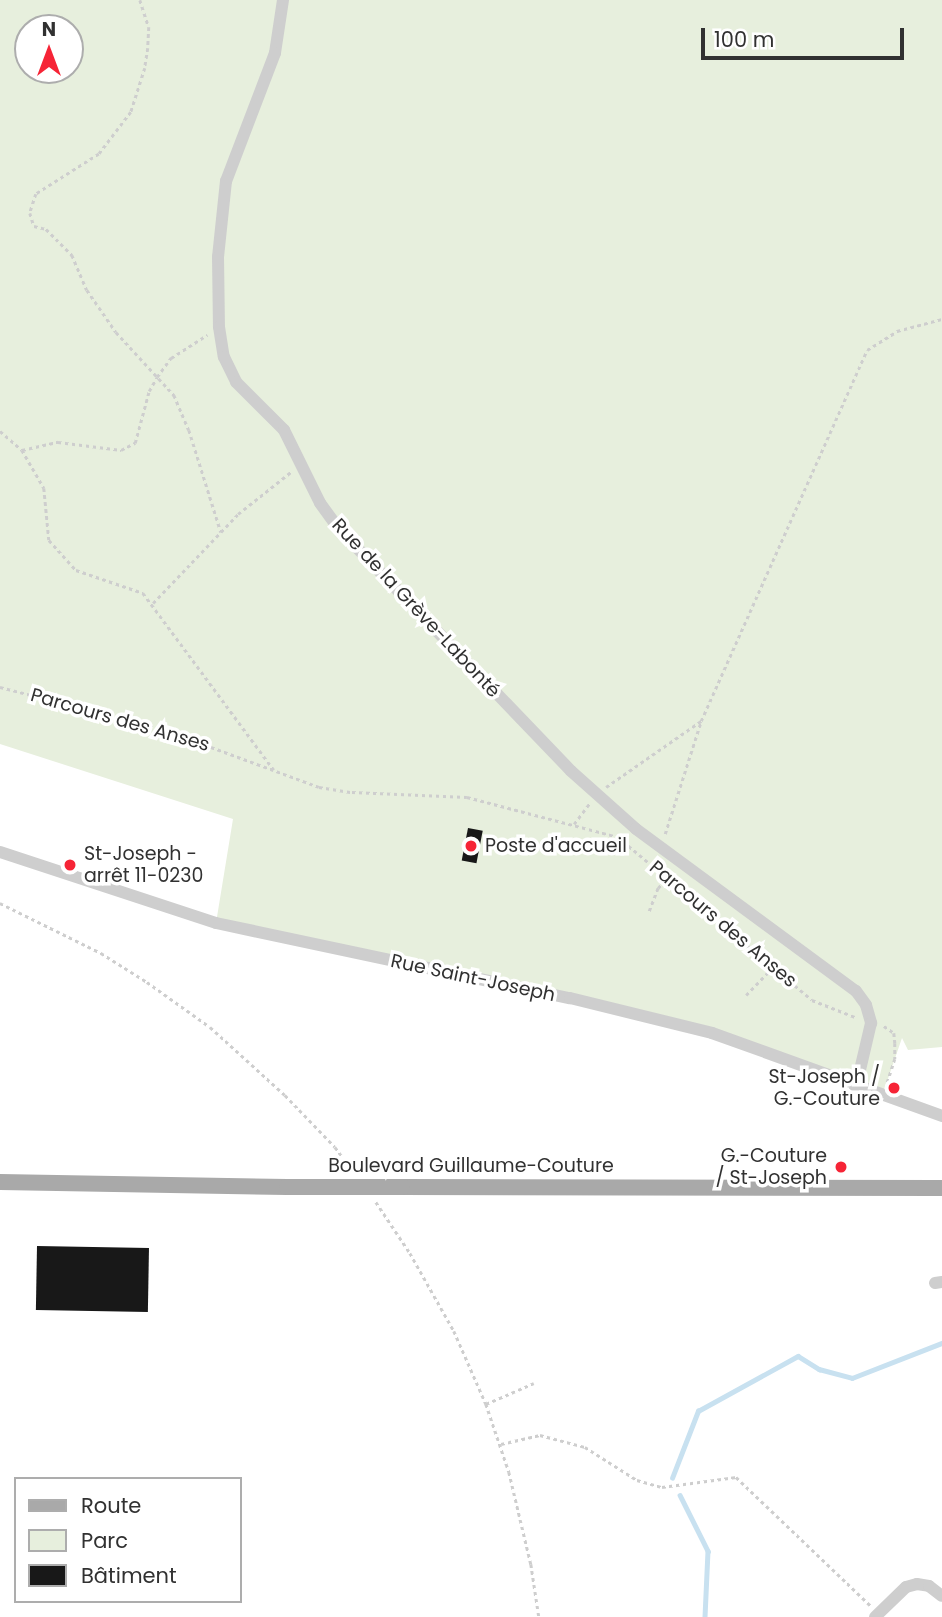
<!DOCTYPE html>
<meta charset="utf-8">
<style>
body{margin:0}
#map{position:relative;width:942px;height:1617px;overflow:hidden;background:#fff;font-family:Poppins,sans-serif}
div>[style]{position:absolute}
.green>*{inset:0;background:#e7efdd}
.stream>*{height:4.5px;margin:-2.25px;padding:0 2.25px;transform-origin:2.25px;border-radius:2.25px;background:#c8e1f0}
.building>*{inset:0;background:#181818;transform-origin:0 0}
.path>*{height:2.5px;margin-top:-1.25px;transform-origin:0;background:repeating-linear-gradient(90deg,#cecece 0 3.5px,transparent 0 7px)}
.minor>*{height:12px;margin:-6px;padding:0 6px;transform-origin:6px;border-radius:6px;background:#cecece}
.major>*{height:16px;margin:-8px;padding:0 8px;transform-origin:8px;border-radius:8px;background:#a9a9a9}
.major-bridge>*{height:16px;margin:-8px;padding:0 8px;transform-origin:8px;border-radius:8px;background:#a9a9a9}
.dots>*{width:19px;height:19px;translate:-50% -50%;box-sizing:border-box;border:4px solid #fff;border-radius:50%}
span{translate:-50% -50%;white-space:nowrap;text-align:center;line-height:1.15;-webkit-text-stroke:7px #fff;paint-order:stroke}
.street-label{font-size:19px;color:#313131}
.poi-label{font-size:19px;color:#313131}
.left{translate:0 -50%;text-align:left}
.right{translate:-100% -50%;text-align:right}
.legend{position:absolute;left:14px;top:1477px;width:228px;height:126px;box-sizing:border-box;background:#fff;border:2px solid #adadad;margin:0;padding:9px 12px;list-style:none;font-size:21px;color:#313131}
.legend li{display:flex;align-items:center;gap:14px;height:35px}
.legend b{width:35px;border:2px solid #adadad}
.north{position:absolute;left:14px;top:14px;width:70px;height:70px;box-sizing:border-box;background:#fff;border:2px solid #adadad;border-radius:50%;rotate:0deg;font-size:19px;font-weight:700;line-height:28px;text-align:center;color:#313131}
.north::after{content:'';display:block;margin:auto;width:24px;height:32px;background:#f62436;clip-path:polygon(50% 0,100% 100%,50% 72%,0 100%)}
.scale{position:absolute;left:701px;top:28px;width:203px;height:32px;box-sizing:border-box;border:4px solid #313131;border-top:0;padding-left:9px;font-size:21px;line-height:24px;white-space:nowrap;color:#313131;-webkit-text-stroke:5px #fff;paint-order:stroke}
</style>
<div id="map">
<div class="green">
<div style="clip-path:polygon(evenodd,0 0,942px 0,942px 1047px,908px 1050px,902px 1038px,882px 1096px,712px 1033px,216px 923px,233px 819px,0 744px,0 0,28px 28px,70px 28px,70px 70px,28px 70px,28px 28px)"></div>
</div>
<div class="stream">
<div style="left:672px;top:1478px;width:72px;rotate:-68.8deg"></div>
<div style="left:698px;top:1411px;width:114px;rotate:-28.8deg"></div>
<div style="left:798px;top:1356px;width:25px;rotate:32deg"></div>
<div style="left:819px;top:1369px;width:34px;rotate:15deg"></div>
<div style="left:852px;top:1378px;width:97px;rotate:-21.3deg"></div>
<div style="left:680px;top:1495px;width:63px;rotate:63.4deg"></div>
<div style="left:708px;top:1551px;width:66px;rotate:92.6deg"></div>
</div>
<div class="building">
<div style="left:468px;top:828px;width:15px;height:33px;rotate:11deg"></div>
<div style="left:37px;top:1246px;width:112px;height:64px;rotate:1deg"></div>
</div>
<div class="path">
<div style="left:140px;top:0;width:28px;rotate:72deg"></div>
<div style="left:149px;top:27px;width:21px;rotate:93deg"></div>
<div style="left:148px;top:48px;width:20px;rotate:99deg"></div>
<div style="left:145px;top:68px;width:46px;rotate:107.7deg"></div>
<div style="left:131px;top:112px;width:53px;rotate:127.3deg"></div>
<div style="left:99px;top:154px;width:75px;rotate:147.6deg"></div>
<div style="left:36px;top:194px;width:20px;rotate:108deg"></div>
<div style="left:30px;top:213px;width:14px;rotate:73deg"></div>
<div style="left:34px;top:226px;width:12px;rotate:14deg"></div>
<div style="left:46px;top:229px;width:37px;rotate:45deg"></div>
<div style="left:72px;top:255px;width:38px;rotate:67deg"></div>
<div style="left:87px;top:290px;width:51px;rotate:55.4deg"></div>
<div style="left:116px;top:332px;width:86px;rotate:47.4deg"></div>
<div style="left:174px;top:395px;width:38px;rotate:67deg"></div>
<div style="left:189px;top:430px;width:107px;rotate:72.6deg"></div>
<div style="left:0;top:431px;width:29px;rotate:41deg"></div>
<div style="left:22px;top:450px;width:44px;rotate:59.9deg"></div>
<div style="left:44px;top:488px;width:52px;rotate:84.5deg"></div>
<div style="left:49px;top:540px;width:40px;rotate:48deg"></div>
<div style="left:76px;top:570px;width:71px;rotate:18.9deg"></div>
<div style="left:143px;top:593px;width:220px;rotate:53.5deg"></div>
<div style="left:22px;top:450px;width:37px;rotate:-13deg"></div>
<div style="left:58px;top:442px;width:64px;rotate:7.2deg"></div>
<div style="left:121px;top:450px;width:16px;rotate:-27deg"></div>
<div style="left:135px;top:443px;width:54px;rotate:-74.9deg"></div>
<div style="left:149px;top:391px;width:16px;rotate:-60deg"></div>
<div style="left:157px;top:377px;width:24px;rotate:-54deg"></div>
<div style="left:171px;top:358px;width:43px;rotate:-32.6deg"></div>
<div style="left:153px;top:603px;width:123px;rotate:-46.3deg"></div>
<div style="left:238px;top:514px;width:69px;rotate:-38.5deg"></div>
<div style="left:0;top:687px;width:171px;rotate:14.6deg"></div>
<div style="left:165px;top:730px;width:164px;rotate:20.3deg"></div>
<div style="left:319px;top:787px;width:33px;rotate:9deg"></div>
<div style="left:352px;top:792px;width:115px;rotate:2.5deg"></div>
<div style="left:467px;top:797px;width:156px;rotate:14.8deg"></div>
<div style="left:618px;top:837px;width:253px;rotate:40deg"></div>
<div style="left:812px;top:1000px;width:46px;rotate:21.6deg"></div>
<div style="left:606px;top:787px;width:116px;rotate:-34.8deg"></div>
<div style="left:701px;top:721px;width:406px;rotate:-65.9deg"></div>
<div style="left:867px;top:350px;width:36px;rotate:-32deg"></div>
<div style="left:897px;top:331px;width:47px;rotate:-14.9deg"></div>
<div style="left:574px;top:824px;width:25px;rotate:-53deg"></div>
<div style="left:665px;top:834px;width:119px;rotate:-72.3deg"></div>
<div style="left:0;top:903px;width:113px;rotate:26.3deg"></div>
<div style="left:101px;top:953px;width:54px;rotate:32.2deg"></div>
<div style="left:147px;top:982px;width:77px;rotate:35.5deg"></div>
<div style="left:210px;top:1027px;width:101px;rotate:42.2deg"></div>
<div style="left:285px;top:1095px;width:72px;rotate:46.1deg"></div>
<div style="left:335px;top:1147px;width:30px;rotate:53deg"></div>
<div style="left:649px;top:911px;width:25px;rotate:-69deg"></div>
<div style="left:658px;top:888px;width:13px;rotate:-48deg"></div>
<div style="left:746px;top:995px;width:40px;rotate:-46deg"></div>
<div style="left:884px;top:1026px;width:12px;rotate:35deg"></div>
<div style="left:894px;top:1033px;width:10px;rotate:84deg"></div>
<div style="left:895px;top:1043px;width:16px;rotate:90deg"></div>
<div style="left:895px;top:1059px;width:25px;rotate:108deg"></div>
<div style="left:376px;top:1202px;width:61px;rotate:56.3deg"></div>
<div style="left:410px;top:1253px;width:90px;rotate:60.6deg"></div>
<div style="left:454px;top:1331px;width:80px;rotate:66.3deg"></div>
<div style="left:486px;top:1404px;width:72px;rotate:71.3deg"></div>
<div style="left:509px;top:1472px;width:95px;rotate:76.6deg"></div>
<div style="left:531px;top:1564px;width:54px;rotate:81.4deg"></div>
<div style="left:486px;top:1404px;width:52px;rotate:-23.6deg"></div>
<div style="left:501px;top:1444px;width:40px;rotate:-13deg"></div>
<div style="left:540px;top:1435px;width:47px;rotate:14.9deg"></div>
<div style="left:585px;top:1447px;width:62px;rotate:32.4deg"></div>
<div style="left:637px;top:1480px;width:26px;rotate:16deg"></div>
<div style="left:662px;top:1487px;width:75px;rotate:-7.7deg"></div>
<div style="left:736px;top:1477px;width:187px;rotate:43.7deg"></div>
</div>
<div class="minor">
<div style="left:283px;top:0;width:54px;rotate:98.6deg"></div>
<div style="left:275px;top:53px;width:137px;rotate:110.9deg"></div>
<div style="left:226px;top:181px;width:76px;rotate:96deg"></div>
<div style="left:218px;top:257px;width:70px;rotate:89.2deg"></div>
<div style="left:219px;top:327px;width:30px;rotate:81deg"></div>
<div style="left:224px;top:357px;width:28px;rotate:64deg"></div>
<div style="left:236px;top:382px;width:68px;rotate:45deg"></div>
<div style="left:284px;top:430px;width:81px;rotate:63.7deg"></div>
<div style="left:320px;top:503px;width:32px;rotate:54deg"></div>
<div style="left:339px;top:529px;width:335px;rotate:46.2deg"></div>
<div style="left:571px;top:771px;width:87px;rotate:41.7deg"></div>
<div style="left:636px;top:829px;width:273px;rotate:36.4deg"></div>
<div style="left:856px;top:991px;width:17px;rotate:54deg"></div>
<div style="left:866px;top:1005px;width:19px;rotate:74deg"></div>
<div style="left:871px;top:1023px;width:66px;rotate:103.2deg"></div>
<div style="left:0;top:852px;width:227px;rotate:18.2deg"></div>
<div style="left:216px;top:923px;width:362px;rotate:12deg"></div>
<div style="left:570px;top:998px;width:146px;rotate:13.8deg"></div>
<div style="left:712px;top:1033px;width:245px;rotate:19.8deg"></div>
<div style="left:935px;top:1283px;width:7px;rotate:-8deg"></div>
<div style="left:875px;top:1617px;width:43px;rotate:-44.1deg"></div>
<div style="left:906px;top:1587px;width:11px;rotate:-15deg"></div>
<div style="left:917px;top:1584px;width:12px;rotate:9deg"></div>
<div style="left:929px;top:1586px;width:16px;rotate:38deg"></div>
</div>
<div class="major">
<div style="left:0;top:1182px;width:287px;rotate:1deg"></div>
<div style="left:402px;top:1187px;width:540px;rotate:0.11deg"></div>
</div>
<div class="major-bridge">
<div style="left:287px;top:1187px;width:115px"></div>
</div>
<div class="dots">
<div style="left:471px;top:846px;background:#f62436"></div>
<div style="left:70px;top:865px;background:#f62436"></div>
<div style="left:894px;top:1088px;background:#f62436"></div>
<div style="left:841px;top:1167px;background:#f62436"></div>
</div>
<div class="street-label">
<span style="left:416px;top:608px;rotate:47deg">Rue de la Grève-Labonté</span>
<span style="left:120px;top:720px;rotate:16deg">Parcours des Anses</span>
<span style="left:723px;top:924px;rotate:40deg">Parcours des Anses</span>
<span style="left:473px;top:978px;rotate:12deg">Rue Saint-Joseph</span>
<span style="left:471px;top:1166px">Boulevard Guillaume-Couture</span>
</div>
<div class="poi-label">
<span class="left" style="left:485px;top:846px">Poste d'accueil</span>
<span class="left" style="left:84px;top:865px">St-Joseph -<br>arrêt 11-0230</span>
<span class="right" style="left:880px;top:1088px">St-Joseph /<br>G.-Couture</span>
<span class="right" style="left:827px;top:1167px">G.-Couture<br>/ St-Joseph</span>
</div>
<ul class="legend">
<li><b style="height:9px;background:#a9a9a9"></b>Route</li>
<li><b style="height:19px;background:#e7efdd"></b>Parc</li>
<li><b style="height:19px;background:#181818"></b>Bâtiment</li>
</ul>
<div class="north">N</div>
<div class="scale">100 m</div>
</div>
